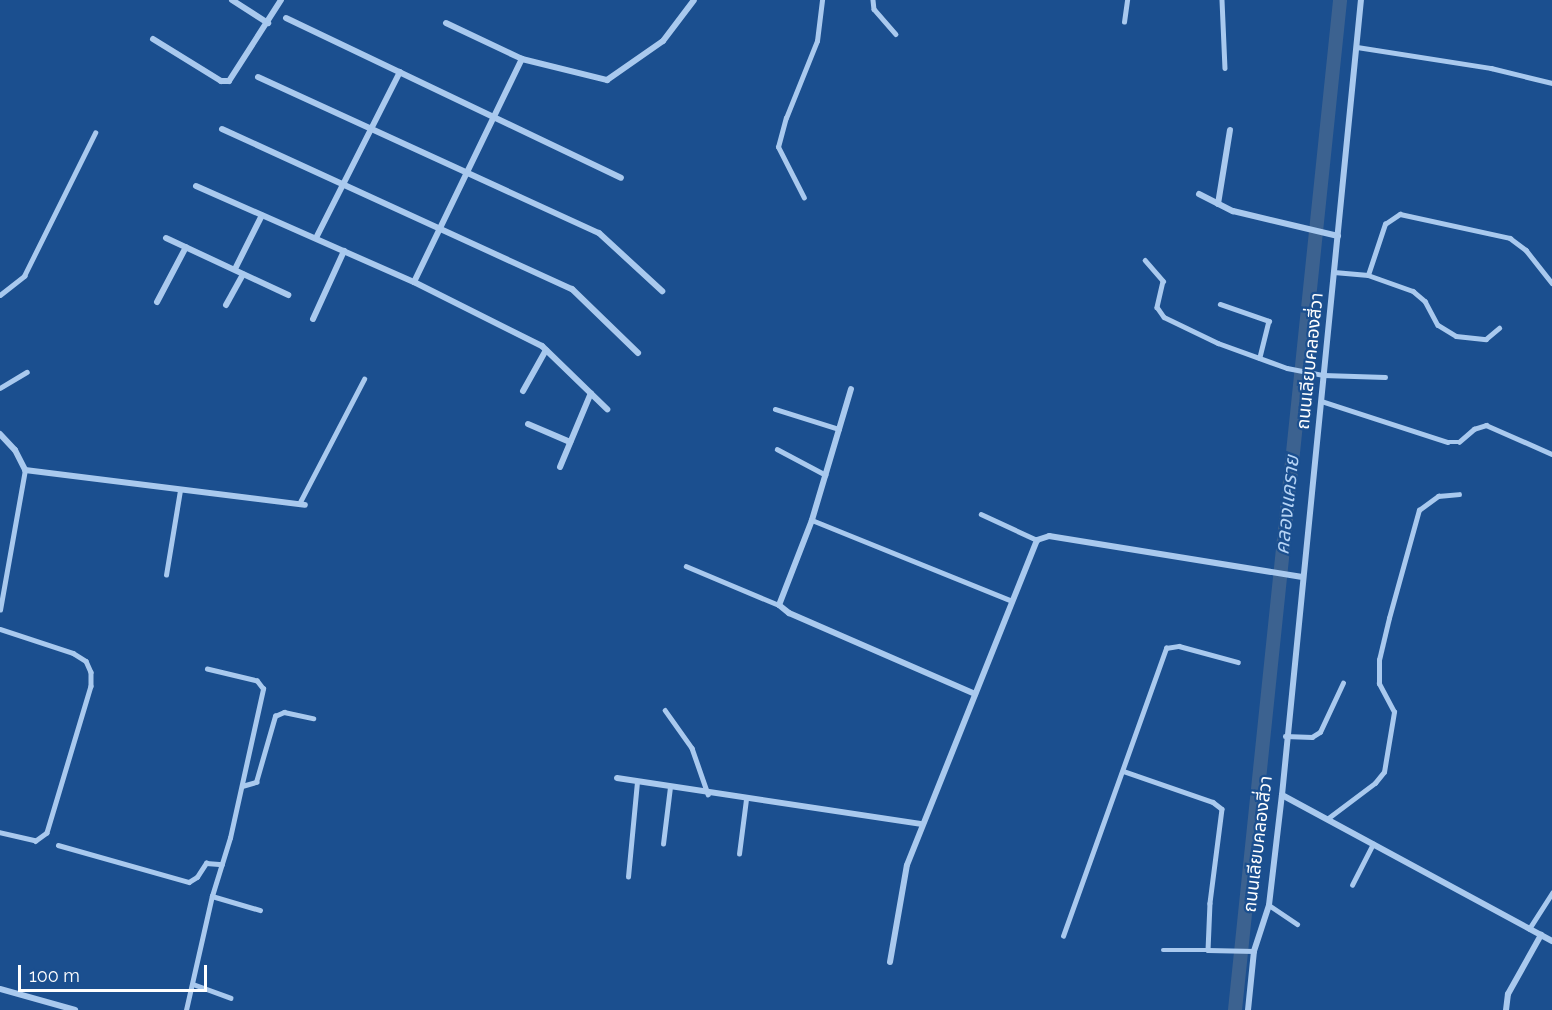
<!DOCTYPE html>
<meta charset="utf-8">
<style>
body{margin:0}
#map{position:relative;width:1552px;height:1010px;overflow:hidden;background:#1b4f8f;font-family:Raleway,"Noto Sans Thai",sans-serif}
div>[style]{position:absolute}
.canal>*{height:14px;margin:-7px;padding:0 7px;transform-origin:7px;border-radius:7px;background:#3c6290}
.service>*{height:4.5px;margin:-2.25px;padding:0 2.25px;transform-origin:2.25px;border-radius:2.25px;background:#a9c9ee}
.minor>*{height:6px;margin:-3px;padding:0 3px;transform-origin:3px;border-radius:3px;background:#a9c9ee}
span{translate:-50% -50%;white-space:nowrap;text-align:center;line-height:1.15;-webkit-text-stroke:4.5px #1b4f8f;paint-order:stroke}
.street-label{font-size:18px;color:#fff}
.water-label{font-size:20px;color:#b5d3f5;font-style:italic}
.scale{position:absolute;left:18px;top:965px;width:189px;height:27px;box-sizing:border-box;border:3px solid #fff;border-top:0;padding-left:8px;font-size:18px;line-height:21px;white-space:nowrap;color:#fff;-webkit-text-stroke:4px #1b4f8f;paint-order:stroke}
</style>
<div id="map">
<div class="canal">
<div style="left:1235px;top:1010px;width:1015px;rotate:-84.06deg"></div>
</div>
<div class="service">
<div style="left:873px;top:0;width:9px;rotate:84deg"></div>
<div style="left:874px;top:9px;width:33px;rotate:49deg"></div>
<div style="left:1222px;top:0;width:68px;rotate:87.5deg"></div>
<div style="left:1124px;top:22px;width:22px;rotate:-82deg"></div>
<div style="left:1357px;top:47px;width:136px;rotate:8.9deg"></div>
<div style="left:1491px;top:68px;width:63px;rotate:13.8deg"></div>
<div style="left:804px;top:198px;width:57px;rotate:-117deg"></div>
<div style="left:778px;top:147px;width:30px;rotate:-75deg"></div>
<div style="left:786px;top:118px;width:83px;rotate:-68.1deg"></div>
<div style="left:817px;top:41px;width:41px;rotate:-83deg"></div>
<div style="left:1145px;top:260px;width:28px;rotate:49deg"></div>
<div style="left:1163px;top:281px;width:27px;rotate:103deg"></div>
<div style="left:1157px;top:307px;width:12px;rotate:55deg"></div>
<div style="left:1164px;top:317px;width:60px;rotate:25.7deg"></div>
<div style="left:1218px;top:343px;width:73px;rotate:19.9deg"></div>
<div style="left:1287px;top:368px;width:37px;rotate:11deg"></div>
<div style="left:1323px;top:375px;width:62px;rotate:1.8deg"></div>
<div style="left:1334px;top:272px;width:34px;rotate:5deg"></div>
<div style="left:1368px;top:275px;width:54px;rotate:-71.6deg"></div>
<div style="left:1385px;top:224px;width:18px;rotate:-34deg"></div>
<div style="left:1400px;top:214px;width:113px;rotate:12.3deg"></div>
<div style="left:1510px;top:238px;width:20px;rotate:37deg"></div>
<div style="left:1526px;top:250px;width:42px;rotate:51.8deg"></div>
<div style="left:1368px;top:275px;width:48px;rotate:19.6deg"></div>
<div style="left:1413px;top:291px;width:16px;rotate:40deg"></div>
<div style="left:1425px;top:301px;width:27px;rotate:62deg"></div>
<div style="left:1438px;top:325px;width:21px;rotate:31deg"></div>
<div style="left:1456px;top:336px;width:30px;rotate:6deg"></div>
<div style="left:1486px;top:339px;width:17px;rotate:-40deg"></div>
<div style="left:0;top:295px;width:31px;rotate:-38deg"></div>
<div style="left:24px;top:276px;width:160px;rotate:-63.6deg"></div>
<div style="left:1220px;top:304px;width:52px;rotate:19.1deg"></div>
<div style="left:1269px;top:321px;width:38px;rotate:104deg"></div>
<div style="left:0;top:388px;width:31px;rotate:-31deg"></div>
<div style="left:1321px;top:401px;width:133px;rotate:17.9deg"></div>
<div style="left:1448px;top:442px;width:11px"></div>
<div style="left:1459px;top:442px;width:20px;rotate:-41deg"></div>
<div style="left:1474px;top:429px;width:13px;rotate:-18deg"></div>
<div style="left:1486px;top:425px;width:72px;rotate:23.7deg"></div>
<div style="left:775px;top:409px;width:67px;rotate:17.4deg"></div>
<div style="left:777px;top:449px;width:55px;rotate:28deg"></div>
<div style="left:299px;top:504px;width:141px;rotate:-62.5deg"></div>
<div style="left:981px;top:514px;width:62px;rotate:24.9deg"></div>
<div style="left:812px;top:520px;width:214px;rotate:22deg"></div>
<div style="left:686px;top:566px;width:101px;rotate:22.8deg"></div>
<div style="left:166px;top:575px;width:86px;rotate:-80.6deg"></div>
<div style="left:0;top:610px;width:142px;rotate:-79.9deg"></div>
<div style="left:0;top:629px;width:77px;rotate:18.2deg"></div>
<div style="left:73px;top:653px;width:15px;rotate:32deg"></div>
<div style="left:86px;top:661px;width:12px;rotate:66deg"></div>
<div style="left:91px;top:672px;width:14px;rotate:90deg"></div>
<div style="left:91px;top:686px;width:153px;rotate:106.7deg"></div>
<div style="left:47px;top:833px;width:14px;rotate:144deg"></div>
<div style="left:36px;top:841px;width:37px;rotate:-167deg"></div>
<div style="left:665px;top:710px;width:47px;rotate:54.6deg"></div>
<div style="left:692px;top:748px;width:49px;rotate:70.8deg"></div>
<div style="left:1285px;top:736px;width:27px;rotate:2deg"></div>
<div style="left:1312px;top:737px;width:9px;rotate:-32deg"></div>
<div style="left:1320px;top:732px;width:54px;rotate:-64.9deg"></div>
<div style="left:1123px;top:771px;width:95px;rotate:19deg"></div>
<div style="left:1213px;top:802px;width:11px;rotate:38deg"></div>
<div style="left:1222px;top:809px;width:95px;rotate:97.3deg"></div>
<div style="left:1210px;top:903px;width:47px;rotate:92.4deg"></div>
<div style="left:1208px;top:950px;width:46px;rotate:1.2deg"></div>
<div style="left:242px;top:786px;width:15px;rotate:-16deg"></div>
<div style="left:256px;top:782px;width:69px;rotate:-73.9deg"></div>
<div style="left:275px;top:716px;width:10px;rotate:-24deg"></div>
<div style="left:284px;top:712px;width:30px;rotate:12deg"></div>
<div style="left:1327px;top:819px;width:60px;rotate:-36.9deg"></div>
<div style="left:1375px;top:783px;width:14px;rotate:-51deg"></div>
<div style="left:1384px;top:772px;width:61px;rotate:-80.5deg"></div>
<div style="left:1394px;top:712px;width:32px;rotate:-118deg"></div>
<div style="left:1379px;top:684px;width:24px;rotate:-90deg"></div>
<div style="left:1379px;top:660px;width:43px;rotate:-76.6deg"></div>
<div style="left:1389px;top:618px;width:112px;rotate:-74.5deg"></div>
<div style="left:1419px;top:510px;width:24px;rotate:-36deg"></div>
<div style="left:1438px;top:496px;width:21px;rotate:-5deg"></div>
<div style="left:663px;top:844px;width:57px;rotate:-83deg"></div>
<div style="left:58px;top:845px;width:136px;rotate:15.8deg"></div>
<div style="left:189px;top:882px;width:9px;rotate:-32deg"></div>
<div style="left:197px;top:877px;width:17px;rotate:-57deg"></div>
<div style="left:206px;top:863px;width:16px;rotate:4deg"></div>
<div style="left:739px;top:854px;width:55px;rotate:-82.7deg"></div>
<div style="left:628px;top:877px;width:96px;rotate:-84.6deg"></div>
<div style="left:1352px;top:885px;width:46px;rotate:-62.9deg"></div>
<div style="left:212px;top:896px;width:50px;rotate:16.3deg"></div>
<div style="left:1269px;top:905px;width:34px;rotate:34deg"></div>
<div style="left:1529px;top:929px;width:43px;rotate:-57.4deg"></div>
<div style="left:1063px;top:936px;width:306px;rotate:-70.3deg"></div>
<div style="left:1166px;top:648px;width:13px;rotate:-9deg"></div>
<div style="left:1179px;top:646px;width:61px;rotate:15.2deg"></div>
<div style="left:1163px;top:950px;width:45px"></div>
<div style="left:193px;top:984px;width:40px;rotate:20.2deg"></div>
<div style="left:186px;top:1010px;width:117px;rotate:-77.2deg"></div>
<div style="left:212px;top:896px;width:61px;rotate:-72.8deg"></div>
<div style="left:230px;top:838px;width:153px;rotate:-77.5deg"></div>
<div style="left:263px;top:689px;width:10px;rotate:-127deg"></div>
<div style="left:257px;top:681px;width:51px;rotate:-166.5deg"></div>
</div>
<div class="minor">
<div style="left:232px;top:0;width:43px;rotate:32.6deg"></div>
<div style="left:286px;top:18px;width:371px;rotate:25.5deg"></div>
<div style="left:446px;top:23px;width:84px;rotate:25.3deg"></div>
<div style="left:153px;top:39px;width:80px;rotate:31.7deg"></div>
<div style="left:221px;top:81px;width:8px"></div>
<div style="left:229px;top:81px;width:96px;rotate:-57.3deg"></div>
<div style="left:258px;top:77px;width:375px;rotate:24.6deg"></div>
<div style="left:599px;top:233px;width:86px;rotate:42.6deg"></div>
<div style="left:222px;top:129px;width:385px;rotate:24.6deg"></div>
<div style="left:572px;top:289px;width:92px;rotate:44.1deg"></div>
<div style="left:196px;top:186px;width:238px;rotate:23.8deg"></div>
<div style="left:414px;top:282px;width:143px;rotate:26.6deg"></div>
<div style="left:542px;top:346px;width:91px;rotate:44.1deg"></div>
<div style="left:1199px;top:194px;width:38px;rotate:27deg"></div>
<div style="left:1233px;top:211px;width:108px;rotate:13.4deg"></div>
<div style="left:1218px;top:204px;width:75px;rotate:-80.8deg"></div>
<div style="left:166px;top:238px;width:135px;rotate:25deg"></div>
<div style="left:316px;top:238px;width:186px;rotate:-63.2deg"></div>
<div style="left:235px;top:269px;width:60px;rotate:-63.4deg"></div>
<div style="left:414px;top:282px;width:248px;rotate:-64.2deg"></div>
<div style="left:522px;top:59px;width:88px;rotate:13.9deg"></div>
<div style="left:607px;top:80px;width:68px;rotate:-34.9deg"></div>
<div style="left:663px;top:41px;width:51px;rotate:-52.9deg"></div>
<div style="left:157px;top:302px;width:62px;rotate:-62.2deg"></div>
<div style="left:226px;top:305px;width:35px;rotate:-61deg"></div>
<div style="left:313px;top:319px;width:75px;rotate:-65.5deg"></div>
<div style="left:851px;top:389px;width:137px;rotate:106.6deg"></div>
<div style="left:812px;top:520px;width:91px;rotate:111.2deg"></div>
<div style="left:779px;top:605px;width:13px;rotate:39deg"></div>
<div style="left:789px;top:613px;width:203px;rotate:23.5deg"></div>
<div style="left:523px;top:391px;width:47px;rotate:-60.7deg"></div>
<div style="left:528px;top:424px;width:46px;rotate:23.2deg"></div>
<div style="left:0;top:434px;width:22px;rotate:47deg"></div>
<div style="left:15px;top:450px;width:22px;rotate:63deg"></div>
<div style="left:25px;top:470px;width:282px;rotate:7.1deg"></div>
<div style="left:560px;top:467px;width:80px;rotate:-67.3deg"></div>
<div style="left:617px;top:778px;width:307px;rotate:8.6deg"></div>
<div style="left:1282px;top:795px;width:307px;rotate:28.4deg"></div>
<div style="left:890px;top:962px;width:98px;rotate:-80.1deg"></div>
<div style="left:907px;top:865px;width:350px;rotate:-68.2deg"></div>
<div style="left:1037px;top:540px;width:13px;rotate:-18deg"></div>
<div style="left:1049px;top:536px;width:255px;rotate:9.2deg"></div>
<div style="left:0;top:989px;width:78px;rotate:15.6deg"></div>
<div style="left:1248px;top:1010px;width:59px;rotate:-84.2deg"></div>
<div style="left:1254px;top:951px;width:48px;rotate:-71.9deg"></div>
<div style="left:1269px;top:905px;width:111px;rotate:-83.3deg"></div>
<div style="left:1282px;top:795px;width:799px;rotate:-84.33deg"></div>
<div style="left:1506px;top:1010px;width:16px;rotate:-83deg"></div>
<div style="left:1508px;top:994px;width:68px;rotate:-60.8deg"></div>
</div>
<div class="street-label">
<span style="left:1310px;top:361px;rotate:-84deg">ถนนเลียบคลองสี่วา</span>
<span style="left:1258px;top:844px;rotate:-83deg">ถนนเลียบคลองสี่วา</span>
</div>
<div class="water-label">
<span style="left:1287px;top:505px;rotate:-84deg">คลองเเคราย</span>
</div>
<div class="scale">100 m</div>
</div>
